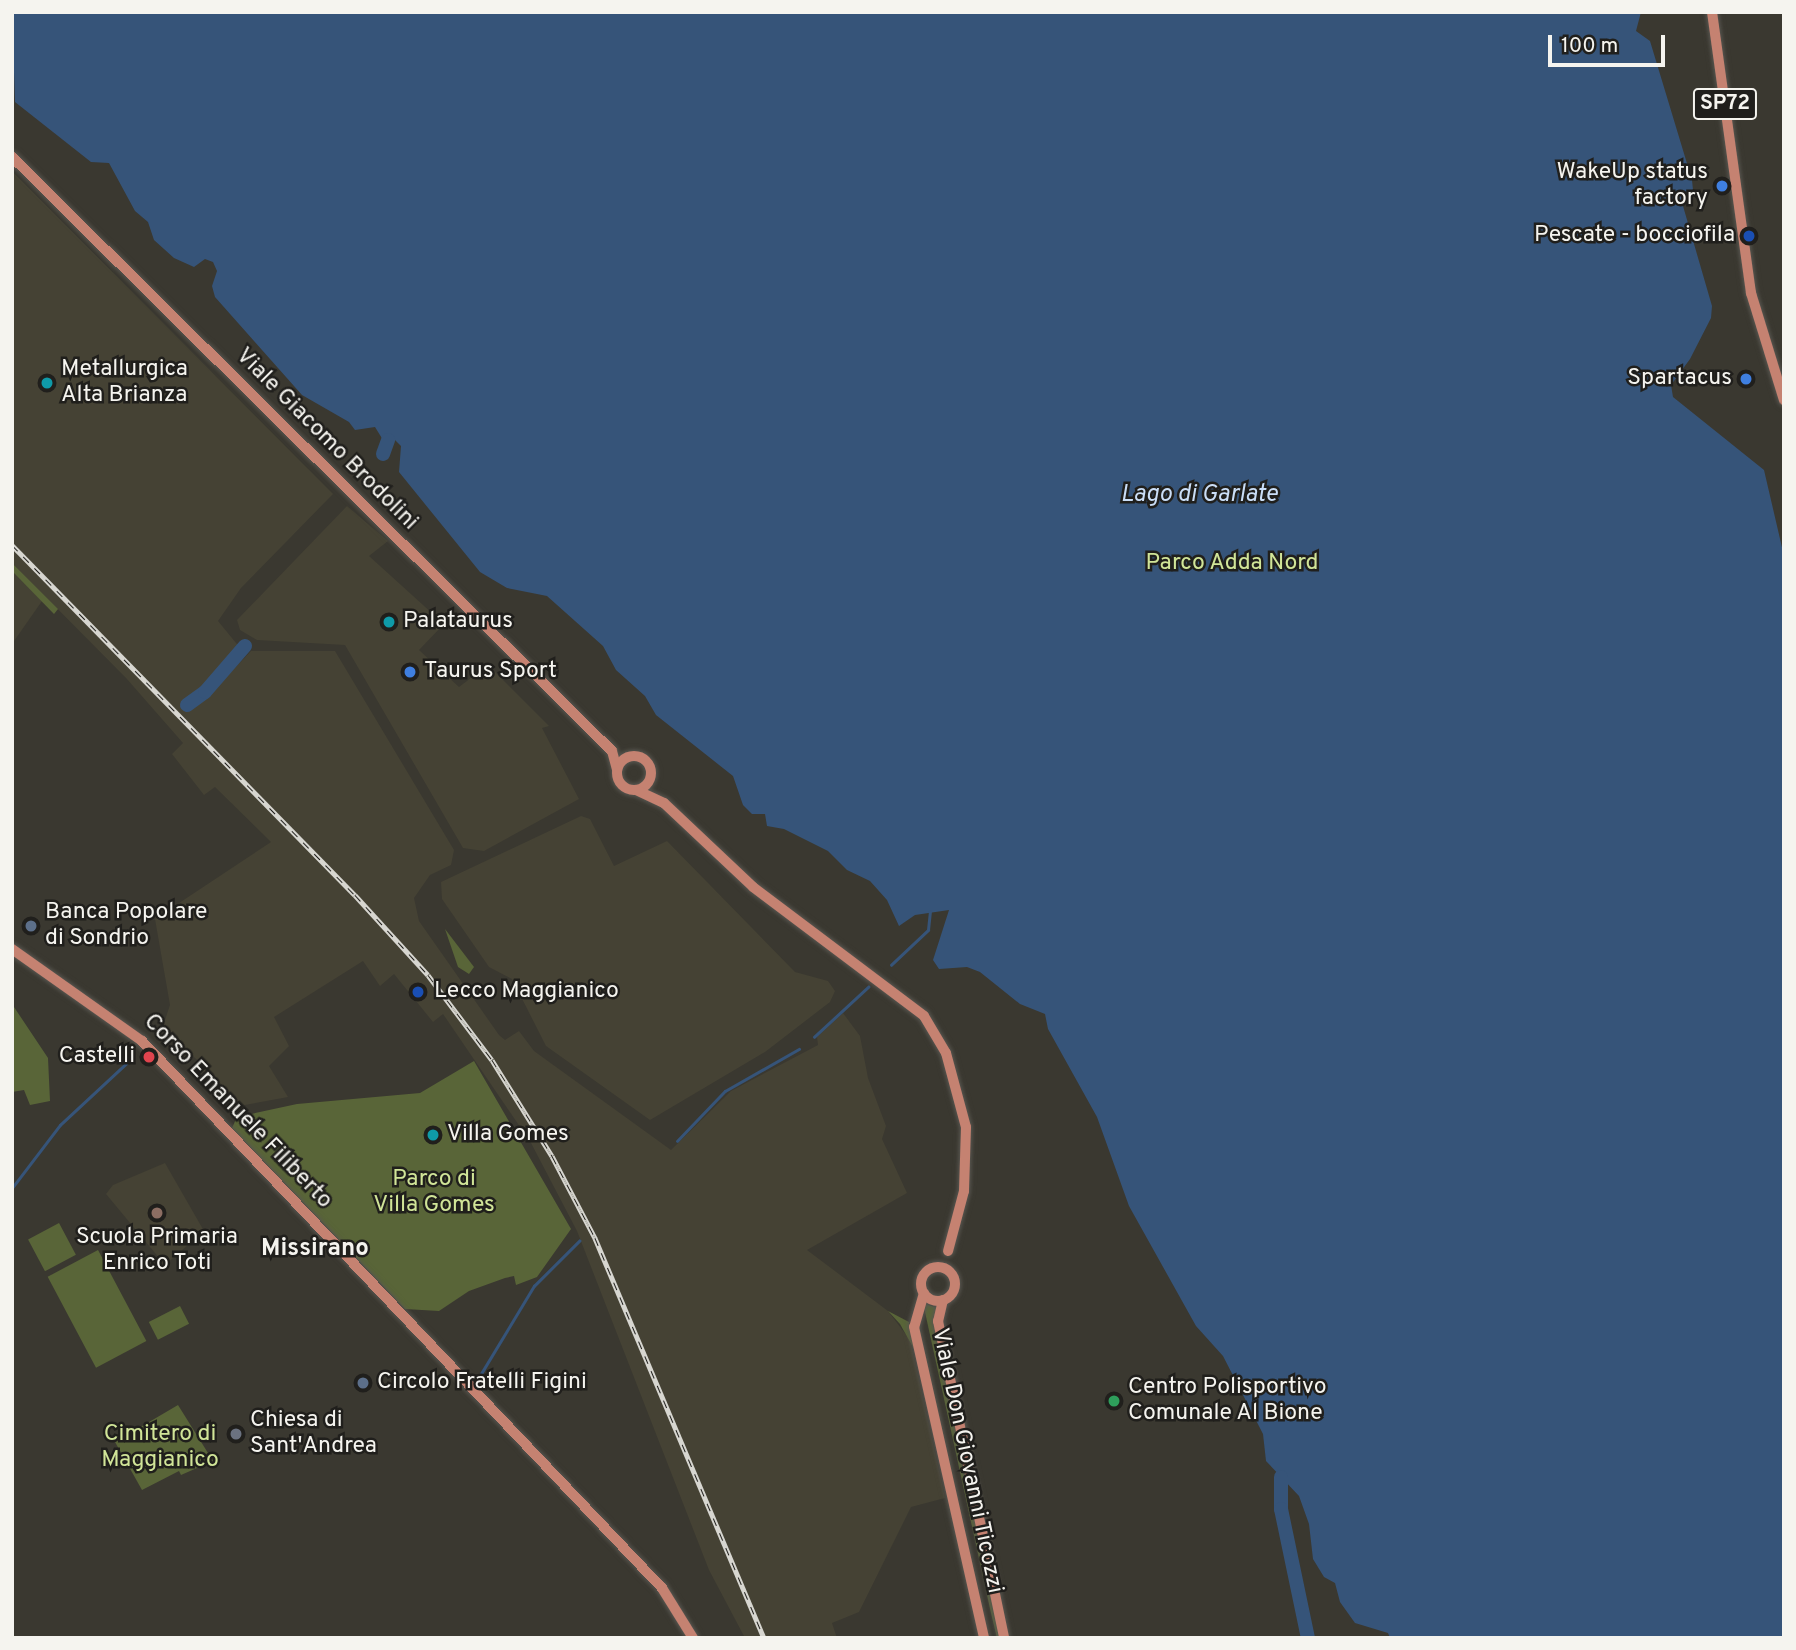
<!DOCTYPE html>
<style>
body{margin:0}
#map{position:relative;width:1796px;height:1650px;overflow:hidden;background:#3a3830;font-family:Overpass,sans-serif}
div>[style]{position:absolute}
.built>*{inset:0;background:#454234}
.green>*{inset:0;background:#596538;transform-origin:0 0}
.water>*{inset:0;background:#365479}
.stream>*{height:2.5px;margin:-1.25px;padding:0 1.25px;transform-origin:1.25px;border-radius:1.25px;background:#365479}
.river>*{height:14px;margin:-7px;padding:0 7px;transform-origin:7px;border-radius:7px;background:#365479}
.roads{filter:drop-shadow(0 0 2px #585650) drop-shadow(0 0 2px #585650)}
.major>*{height:10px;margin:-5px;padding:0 5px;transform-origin:5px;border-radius:5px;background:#c58271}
.major>.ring{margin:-5px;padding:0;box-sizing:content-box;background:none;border:10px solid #c58271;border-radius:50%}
.rail>*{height:5px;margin-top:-2.5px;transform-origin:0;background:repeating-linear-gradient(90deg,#201f1c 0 8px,#d7d6d0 0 16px);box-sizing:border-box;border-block:2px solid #d7d6d0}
.dots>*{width:19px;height:19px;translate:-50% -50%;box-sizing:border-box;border:4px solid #201f1c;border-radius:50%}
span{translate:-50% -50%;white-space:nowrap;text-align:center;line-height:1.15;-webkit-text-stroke:5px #201f1c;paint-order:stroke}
.shield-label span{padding:2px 5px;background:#201f1c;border:2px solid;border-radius:5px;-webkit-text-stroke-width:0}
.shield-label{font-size:21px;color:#f5f4ef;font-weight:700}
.poi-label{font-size:23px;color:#f5f4ef}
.right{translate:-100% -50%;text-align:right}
.left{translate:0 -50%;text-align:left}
.street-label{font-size:23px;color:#f5f4ef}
.park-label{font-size:23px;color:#d1e598}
.water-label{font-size:24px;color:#cadef7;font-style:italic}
.neighbourhood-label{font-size:24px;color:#f5f4ef;font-weight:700}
.frame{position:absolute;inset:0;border:14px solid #f5f4ef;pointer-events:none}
.scale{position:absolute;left:1548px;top:35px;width:117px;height:32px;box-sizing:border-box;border:4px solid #f5f4ef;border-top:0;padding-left:9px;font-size:21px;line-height:24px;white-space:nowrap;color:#f5f4ef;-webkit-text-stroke:5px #201f1c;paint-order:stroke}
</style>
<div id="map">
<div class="built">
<div style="clip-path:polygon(12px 171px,333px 494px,241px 588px,218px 621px,241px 649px,207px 689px,190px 701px,194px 704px,209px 695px,251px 651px,335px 651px,454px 850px,451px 865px,430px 875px,414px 898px,419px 921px,499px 1035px,505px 1040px,519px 1031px,534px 1051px,671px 1150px,731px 1091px,818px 1045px,817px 1037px,843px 1013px,860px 1036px,868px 1078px,886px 1126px,882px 1139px,907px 1193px,807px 1250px,888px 1311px,910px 1340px,945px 1498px,911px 1507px,859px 1612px,832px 1623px,837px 1638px,745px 1638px,709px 1570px,577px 1231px,531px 1143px,443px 1014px,433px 1022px,394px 974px,380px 986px,363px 961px,274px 1017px,289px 1046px,269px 1066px,288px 1097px,239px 1106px,201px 1069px,203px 1065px,162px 1029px,170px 1005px,155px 919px,271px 842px,215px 787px,204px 795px,172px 754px,183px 743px,126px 678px,12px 563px)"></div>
<div style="clip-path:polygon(347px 506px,388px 541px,369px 556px,444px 624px,419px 650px,459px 687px,488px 665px,549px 726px,542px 728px,579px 799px,484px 851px,463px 848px,345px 645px,257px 640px,240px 630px,237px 620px)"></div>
<div style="clip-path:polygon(12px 571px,42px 601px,12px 644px)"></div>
<div style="clip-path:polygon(581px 816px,590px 819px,614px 866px,667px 841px,795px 972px,828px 981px,835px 991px,830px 1002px,765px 1052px,650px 1120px,546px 1046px,512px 979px,489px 967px,442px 899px,441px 882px)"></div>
<div style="clip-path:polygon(165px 1163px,204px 1231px,165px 1265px,106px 1194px,113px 1185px)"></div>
</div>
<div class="green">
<div style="clip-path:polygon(12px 563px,58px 609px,54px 614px,12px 571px)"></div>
<div style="clip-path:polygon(445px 929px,474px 967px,469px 974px,458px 967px)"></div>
<div style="clip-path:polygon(12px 1004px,48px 1058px,50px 1101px,30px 1105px,24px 1090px,12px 1092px)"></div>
<div style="clip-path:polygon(474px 1061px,571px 1229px,537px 1277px,516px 1285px,514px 1276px,505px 1278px,469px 1291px,439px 1311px,405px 1309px,232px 1128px,237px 1117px,297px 1104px,420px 1093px)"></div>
<div style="left:59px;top:1223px;width:36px;height:35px;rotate:62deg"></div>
<div style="left:98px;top:1250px;width:103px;height:57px;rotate:62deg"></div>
<div style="clip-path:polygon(923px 1303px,937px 1308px,1001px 1638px,997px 1638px,991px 1613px)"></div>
<div style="left:180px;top:1306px;width:20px;height:35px;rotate:63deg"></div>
<div style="clip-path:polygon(888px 1311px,909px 1322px,914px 1349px,900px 1324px)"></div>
<div style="clip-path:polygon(178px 1405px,213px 1461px,181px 1475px,179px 1471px,142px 1490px,115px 1442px)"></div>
</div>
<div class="water">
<div style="clip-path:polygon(12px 12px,1641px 12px,1636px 31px,1650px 41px,1692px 180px,1693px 190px,1683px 206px,1712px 306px,1711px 318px,1690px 359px,1671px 385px,1673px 397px,1764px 470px,1784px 556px,1784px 1638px,1390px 1638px,1388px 1633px,1355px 1623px,1340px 1602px,1335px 1583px,1324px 1577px,1313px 1559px,1309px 1524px,1299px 1496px,1266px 1461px,1263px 1434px,1223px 1356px,1196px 1326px,1129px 1206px,1097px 1117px,1048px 1029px,1045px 1014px,1020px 1004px,980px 972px,967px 967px,939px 969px,933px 960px,949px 910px,915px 915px,899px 926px,887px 900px,870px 881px,847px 870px,828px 851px,784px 829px,767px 826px,765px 814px,752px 814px,743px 805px,733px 776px,656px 715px,645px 696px,616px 670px,603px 646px,547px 596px,507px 588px,480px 572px,399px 472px,401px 446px,395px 440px,383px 440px,375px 427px,355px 430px,349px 422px,302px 395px,215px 297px,212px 286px,217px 271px,213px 262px,205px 259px,194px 267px,174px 258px,154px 240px,148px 222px,135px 211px,109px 163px,91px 162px,15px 102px)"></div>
</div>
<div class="stream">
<div style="left:891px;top:965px;width:51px;rotate:-43.4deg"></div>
<div style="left:928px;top:930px;width:18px;rotate:-84deg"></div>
<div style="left:814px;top:1037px;width:74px;rotate:-42.8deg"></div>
<div style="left:677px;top:1141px;width:69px;rotate:-46.2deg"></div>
<div style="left:725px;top:1091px;width:85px;rotate:-29.6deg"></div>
<div style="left:12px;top:1188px;width:79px;rotate:-52.7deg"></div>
<div style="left:60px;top:1125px;width:98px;rotate:-42.9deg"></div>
<div style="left:476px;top:1382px;width:112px;rotate:-58.9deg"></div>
<div style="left:534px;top:1286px;width:64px;rotate:-45deg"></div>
</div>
<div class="river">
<div style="left:383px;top:454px;width:15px;rotate:-70deg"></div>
<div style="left:187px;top:705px;width:22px;rotate:-36deg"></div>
<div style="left:205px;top:692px;width:61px;rotate:-49deg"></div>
<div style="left:1281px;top:1477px;width:32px;rotate:90deg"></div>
<div style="left:1281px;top:1509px;width:132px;rotate:78.2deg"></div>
</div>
<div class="roads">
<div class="major">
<div style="left:1712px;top:12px;width:284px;rotate:82.1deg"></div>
<div style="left:1751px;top:293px;width:112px;rotate:72.9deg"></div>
<div style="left:12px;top:157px;width:844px;rotate:44.71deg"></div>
<div style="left:612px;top:751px;width:20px;rotate:75deg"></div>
<div class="ring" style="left:617px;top:756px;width:24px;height:24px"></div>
<div style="left:636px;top:790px;width:31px;rotate:25deg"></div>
<div style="left:664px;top:803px;width:122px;rotate:43.3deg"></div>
<div style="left:753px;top:887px;width:214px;rotate:37deg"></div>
<div style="left:924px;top:1016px;width:43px;rotate:59.3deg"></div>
<div style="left:946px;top:1053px;width:77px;rotate:74.9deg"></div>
<div style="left:966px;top:1127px;width:64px;rotate:91.8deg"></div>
<div style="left:964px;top:1191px;width:62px;rotate:104.9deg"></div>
<div style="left:12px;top:949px;width:159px;rotate:35.3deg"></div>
<div style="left:142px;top:1041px;width:755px;rotate:46.45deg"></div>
<div style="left:662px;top:1588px;width:59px;rotate:58.2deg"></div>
<div class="ring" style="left:921px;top:1267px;width:24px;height:24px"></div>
<div style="left:924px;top:1293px;width:35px;rotate:106deg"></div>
<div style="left:914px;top:1327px;width:319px;rotate:77.3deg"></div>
<div style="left:943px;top:1300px;width:22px;rotate:103deg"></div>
<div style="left:938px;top:1321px;width:324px;rotate:78.2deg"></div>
</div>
</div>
<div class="rail">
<div style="left:12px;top:545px;width:490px;rotate:45.6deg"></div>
<div style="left:355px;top:895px;width:108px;rotate:47.6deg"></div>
<div style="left:428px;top:975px;width:106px;rotate:53deg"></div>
<div style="left:492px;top:1060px;width:113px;rotate:58deg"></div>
<div style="left:552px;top:1156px;width:93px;rotate:62.3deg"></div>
<div style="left:595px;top:1238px;width:434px;rotate:67.1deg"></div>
</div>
<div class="dots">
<div style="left:1722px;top:186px;background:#3f7fe0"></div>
<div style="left:1749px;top:236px;background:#1a4fb4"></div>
<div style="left:1746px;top:379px;background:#3f7fe0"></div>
<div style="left:47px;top:383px;background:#0f9aa8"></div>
<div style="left:389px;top:622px;background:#0f9aa8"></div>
<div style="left:410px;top:672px;background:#3f7fe0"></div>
<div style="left:31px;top:926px;background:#5c6f8a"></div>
<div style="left:418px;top:992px;background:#1a4fb4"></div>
<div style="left:149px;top:1057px;background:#e0444e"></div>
<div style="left:433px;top:1135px;background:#0f9aa8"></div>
<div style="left:157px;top:1213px;background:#8d6e63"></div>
<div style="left:363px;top:1383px;background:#5c6f8a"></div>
<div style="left:1114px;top:1401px;background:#2e9e5b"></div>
<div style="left:236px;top:1434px;background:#6b7280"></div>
</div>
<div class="shield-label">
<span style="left:1725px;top:104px">SP72</span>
</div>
<div class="poi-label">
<span class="right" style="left:1708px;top:186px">WakeUp status<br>factory</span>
<span class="right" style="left:1735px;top:236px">Pescate - bocciofila</span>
<span class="left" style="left:61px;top:383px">Metallurgica<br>Alta Brianza</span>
<span class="right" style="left:1732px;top:379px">Spartacus</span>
<span class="left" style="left:403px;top:622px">Palataurus</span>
<span class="left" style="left:424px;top:672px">Taurus Sport</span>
<span class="left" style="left:45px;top:926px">Banca Popolare<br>di Sondrio</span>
<span class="left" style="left:434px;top:992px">Lecco Maggianico</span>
<span class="right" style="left:135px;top:1057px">Castelli</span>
<span class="left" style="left:447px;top:1135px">Villa Gomes</span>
<span style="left:157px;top:1251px">Scuola Primaria<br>Enrico Toti</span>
<span class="left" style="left:377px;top:1383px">Circolo Fratelli Figini</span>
<span class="left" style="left:1128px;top:1401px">Centro Polisportivo<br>Comunale Al Bione</span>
<span class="left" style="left:250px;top:1434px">Chiesa di<br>Sant'Andrea</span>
</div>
<div class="street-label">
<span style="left:326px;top:440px;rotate:45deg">Viale Giacomo Brodolini</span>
<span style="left:237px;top:1112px;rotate:46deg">Corso Emanuele Filiberto</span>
<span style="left:966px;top:1461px;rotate:78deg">Viale Don Giovanni Ticozzi</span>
</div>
<div class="park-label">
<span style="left:1232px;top:564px">Parco Adda Nord</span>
<span style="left:434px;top:1193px">Parco di<br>Villa Gomes</span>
<span style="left:160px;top:1448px">Cimitero di<br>Maggianico</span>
</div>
<div class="water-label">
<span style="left:1199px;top:496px">Lago di Garlate</span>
</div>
<div class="neighbourhood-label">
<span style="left:315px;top:1250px">Missirano</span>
</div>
<div class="frame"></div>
<div class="scale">100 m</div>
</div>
